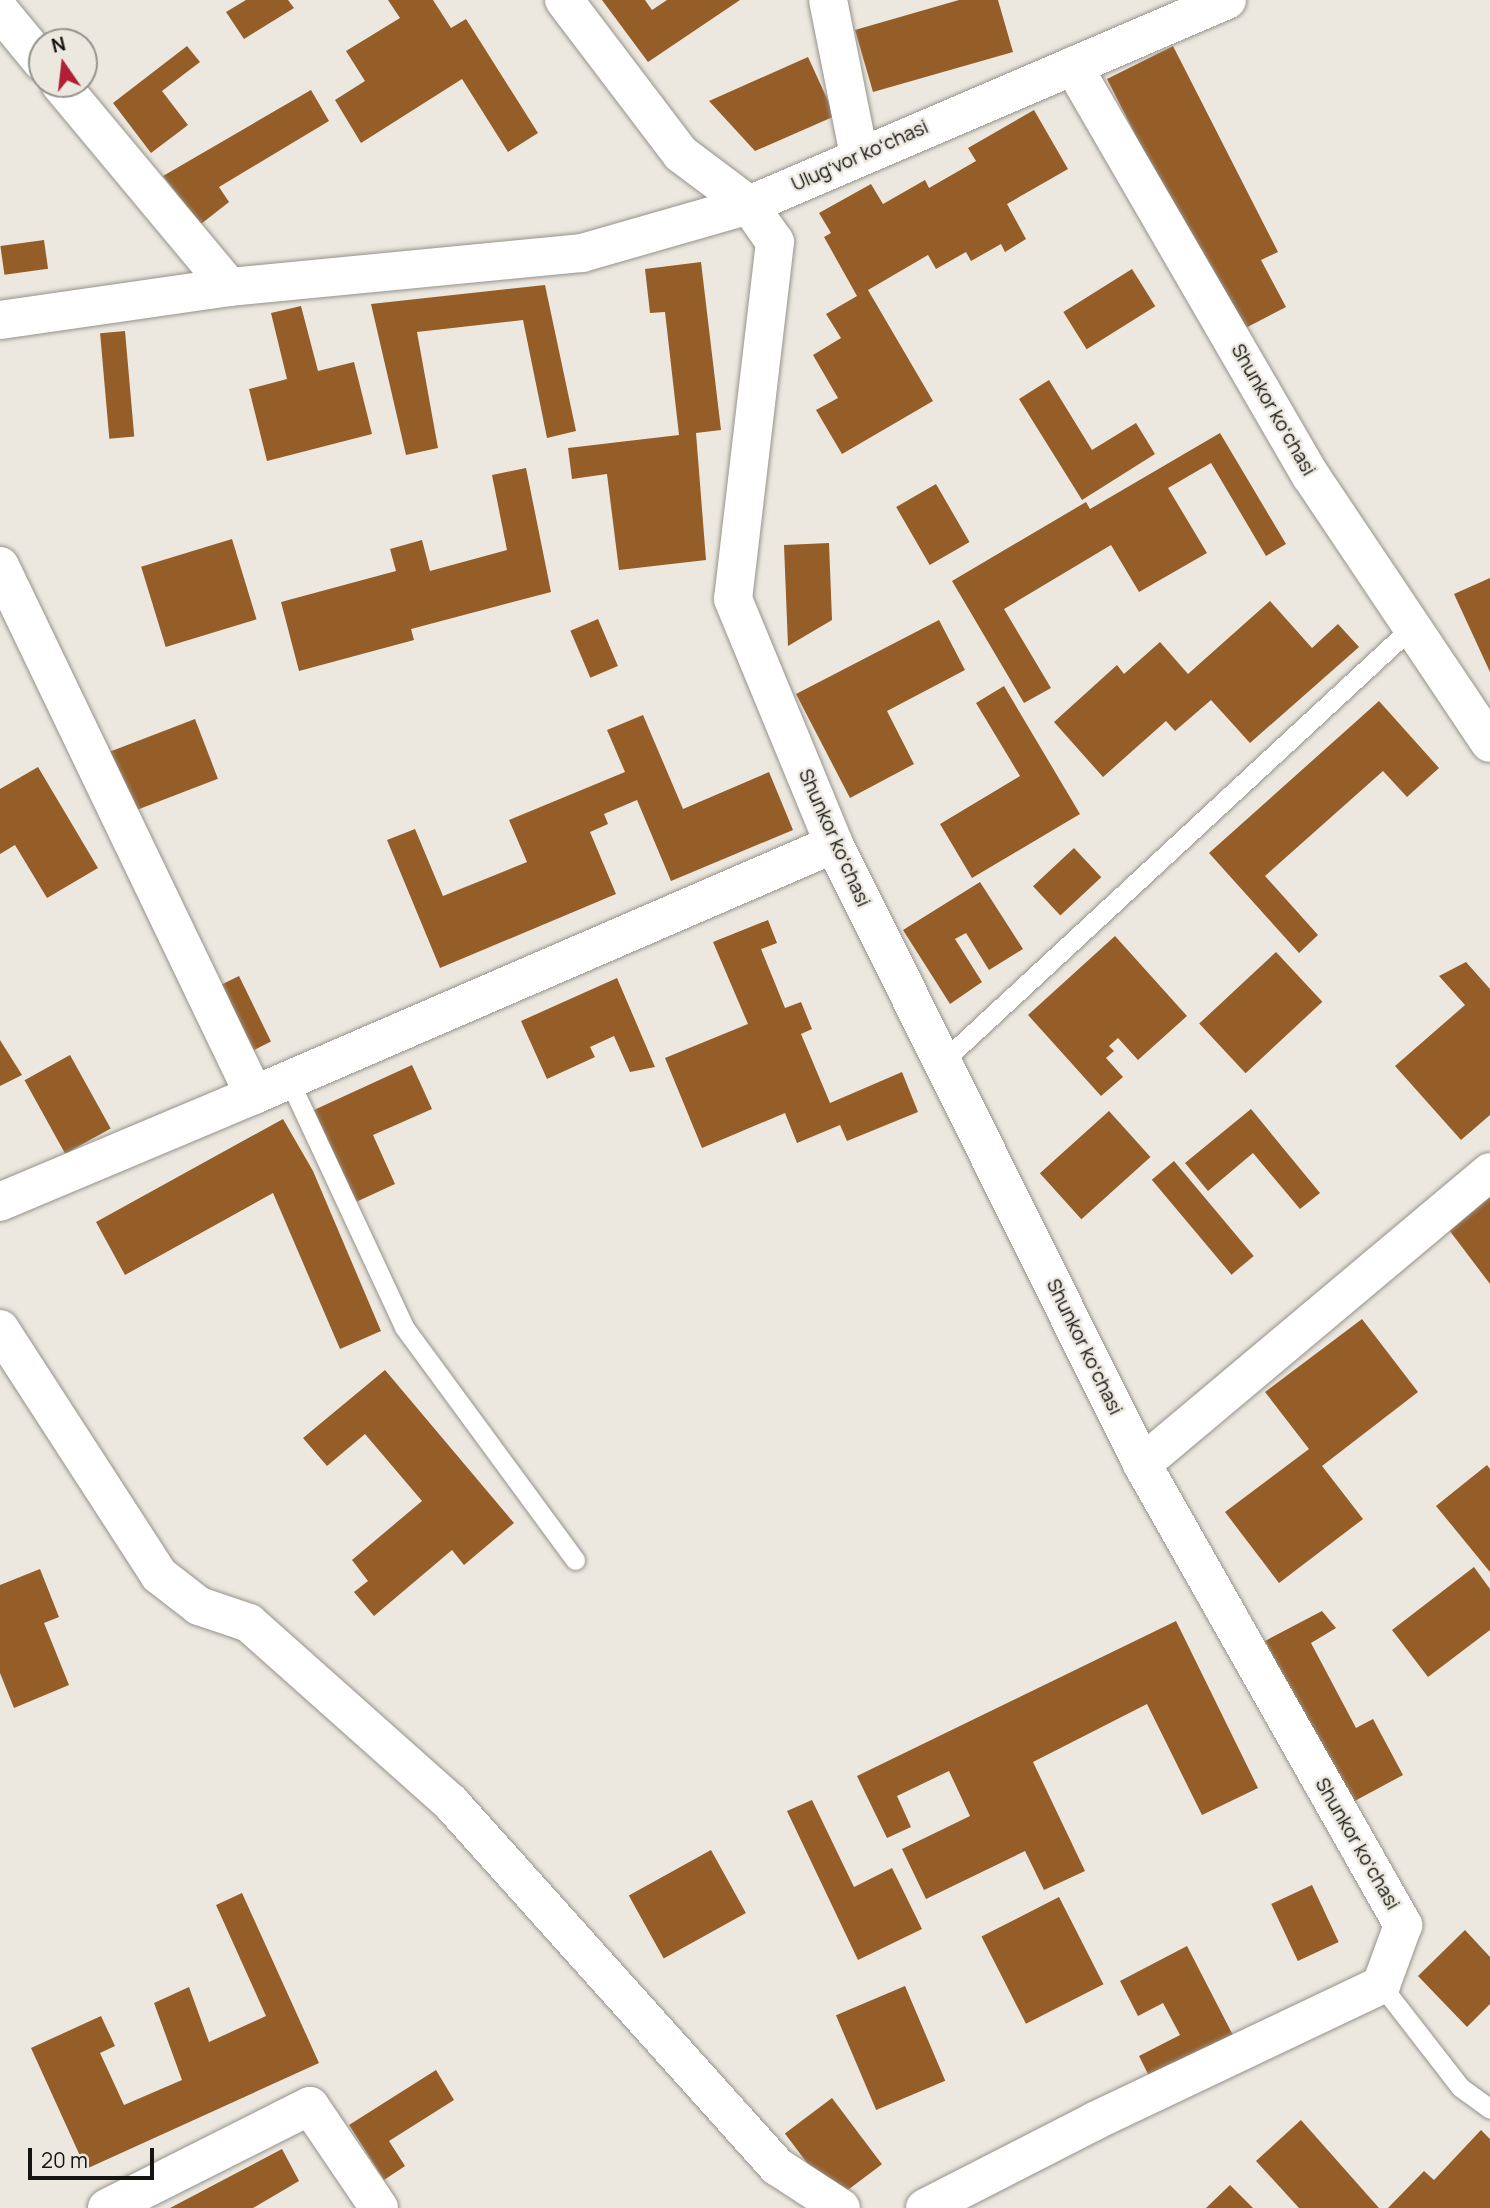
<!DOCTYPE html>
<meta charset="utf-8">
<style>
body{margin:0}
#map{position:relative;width:1490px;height:2208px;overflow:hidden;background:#ece8e0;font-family:Manrope,sans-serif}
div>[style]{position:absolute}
.building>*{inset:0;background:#955d27;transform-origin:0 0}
.roads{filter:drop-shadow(0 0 2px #96928b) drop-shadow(0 0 2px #96928b)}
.lane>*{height:19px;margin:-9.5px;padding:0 9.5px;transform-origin:9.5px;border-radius:9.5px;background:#fff}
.street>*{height:38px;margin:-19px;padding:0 19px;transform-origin:19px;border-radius:19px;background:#fff}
span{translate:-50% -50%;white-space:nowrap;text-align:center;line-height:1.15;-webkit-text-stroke:5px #ece8e0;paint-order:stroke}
.street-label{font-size:19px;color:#151411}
.north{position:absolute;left:28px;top:28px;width:70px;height:70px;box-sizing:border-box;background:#ece8e0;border:2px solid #96938d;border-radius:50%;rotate:346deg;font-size:19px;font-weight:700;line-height:28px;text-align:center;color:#151411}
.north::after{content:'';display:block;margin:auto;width:24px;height:32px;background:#b21f34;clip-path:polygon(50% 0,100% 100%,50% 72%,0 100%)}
.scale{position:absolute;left:28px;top:2148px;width:126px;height:32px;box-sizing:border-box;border:4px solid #151411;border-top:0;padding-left:9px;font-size:21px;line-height:24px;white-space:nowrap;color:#151411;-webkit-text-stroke:5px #ece8e0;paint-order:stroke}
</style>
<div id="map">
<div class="building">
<div style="clip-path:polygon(246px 0,288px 0,294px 8px,244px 39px,226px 12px)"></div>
<div style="clip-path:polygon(388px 0,433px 0,451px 28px,466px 19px,538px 133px,508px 152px,462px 79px,361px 143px,335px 100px,365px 81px,346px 51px,400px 18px)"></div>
<div style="clip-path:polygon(602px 0,645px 0,652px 10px,667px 0,740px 0,648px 62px)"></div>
<div style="clip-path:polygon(959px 0,998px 0,1013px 52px,873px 92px,855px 30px)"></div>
<div style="clip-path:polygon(187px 46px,200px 62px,162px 91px,188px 125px,151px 153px,113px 103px)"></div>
<div style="clip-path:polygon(1173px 46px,1278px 252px,1261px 260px,1286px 307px,1236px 333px,1107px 79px)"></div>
<div style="clip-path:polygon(808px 57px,835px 116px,755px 151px,709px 101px)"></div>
<div style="clip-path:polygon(311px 90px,329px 121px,219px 187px,229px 202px,201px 224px,163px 176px)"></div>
<div style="clip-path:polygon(1034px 110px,1068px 169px,1007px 204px,1026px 239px,1005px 252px,1001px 244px,971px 261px,966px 252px,936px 269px,928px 255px,868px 290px,933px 401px,842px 454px,816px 410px,838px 398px,813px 355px,841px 338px,826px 314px,857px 296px,824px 237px,831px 233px,819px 213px,871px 184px,883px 204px,925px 180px,929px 188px,976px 161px,968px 148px)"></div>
<div style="left:44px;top:240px;width:29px;height:44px;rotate:82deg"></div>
<div style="clip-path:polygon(701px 262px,721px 430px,696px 433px,706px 560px,619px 570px,607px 474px,572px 479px,568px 448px,679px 435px,665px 312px,650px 313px,645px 269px)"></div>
<div style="left:1132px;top:269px;width:44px;height:81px;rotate:58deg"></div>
<div style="clip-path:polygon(545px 285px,576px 431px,547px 438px,523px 320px,417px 332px,438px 448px,406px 455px,371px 304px)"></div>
<div style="clip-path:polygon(301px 306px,318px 371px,354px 362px,372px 434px,267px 461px,249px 389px,287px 379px,271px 313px)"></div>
<div style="left:125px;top:331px;width:106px;height:25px;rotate:85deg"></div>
<div style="clip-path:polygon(1049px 380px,1092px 450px,1136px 423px,1155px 454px,1082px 500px,1019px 399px)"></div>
<div style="clip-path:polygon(1220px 433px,1286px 544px,1266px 556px,1211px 463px,1168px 488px,1207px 553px,1139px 592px,1111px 545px,1004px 609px,1051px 688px,1024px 703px,952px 581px,1086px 502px,1090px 509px)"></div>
<div style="clip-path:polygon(526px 468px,551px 592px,411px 629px,414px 640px,299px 671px,281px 602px,396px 571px,390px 549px,422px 540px,430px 571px,507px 550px,492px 475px)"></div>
<div style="left:936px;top:484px;width:67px;height:46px;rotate:60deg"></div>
<div style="left:232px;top:539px;width:84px;height:95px;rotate:73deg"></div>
<div style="clip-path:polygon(829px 543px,832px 620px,788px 646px,784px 545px)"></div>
<div style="clip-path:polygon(1490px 578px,1490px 672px,1454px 594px)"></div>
<div style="clip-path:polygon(1270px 601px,1312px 648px,1338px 624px,1359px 647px,1250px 743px,1211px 700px,1175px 731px,1166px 721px,1103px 777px,1054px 722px,1117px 665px,1124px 674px,1160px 642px,1188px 674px)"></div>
<div style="left:598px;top:619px;width:51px;height:30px;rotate:67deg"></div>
<div style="clip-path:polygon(939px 620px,965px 670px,887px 711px,914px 764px,850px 798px,796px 694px)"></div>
<div style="clip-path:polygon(1004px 686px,1080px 814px,972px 878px,940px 824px,1020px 776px,976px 703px)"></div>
<div style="clip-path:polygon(1379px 701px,1439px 768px,1407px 797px,1383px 771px,1265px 876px,1318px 935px,1299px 953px,1209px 853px)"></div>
<div style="clip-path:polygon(643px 715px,683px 809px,769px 772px,793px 830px,671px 881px,637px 800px,604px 814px,608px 824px,590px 832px,616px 894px,440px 968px,387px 840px,415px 829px,443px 896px,527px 862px,509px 820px,625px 772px,607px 730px)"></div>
<div style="left:195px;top:719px;width:64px;height:92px;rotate:69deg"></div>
<div style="clip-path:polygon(38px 767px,98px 868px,47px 898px,15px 845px,0 854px,0 789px)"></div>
<div style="left:1074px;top:848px;width:40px;height:56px;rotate:47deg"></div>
<div style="clip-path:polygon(980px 882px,1023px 949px,989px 970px,966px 933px,955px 939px,982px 982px,950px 1004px,903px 930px)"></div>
<div style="clip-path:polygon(768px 920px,777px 943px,761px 949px,785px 1008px,801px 1002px,812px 1029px,801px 1034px,830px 1103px,902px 1072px,918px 1112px,847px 1141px,840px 1125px,797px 1143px,785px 1113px,702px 1148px,665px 1058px,748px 1024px,713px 942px)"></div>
<div style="clip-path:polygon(1115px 936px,1187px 1016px,1138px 1060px,1118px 1038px,1109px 1046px,1114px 1051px,1106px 1058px,1123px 1077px,1101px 1096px,1028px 1015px)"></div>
<div style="left:1276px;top:952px;width:68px;height:105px;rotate:47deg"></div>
<div style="clip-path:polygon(1466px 962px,1490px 989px,1490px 1115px,1461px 1140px,1395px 1066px,1465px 1005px,1439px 976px)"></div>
<div style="left:239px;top:976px;width:73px;height:28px;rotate:64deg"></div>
<div style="clip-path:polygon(617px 978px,655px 1067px,630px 1072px,614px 1036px,590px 1047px,595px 1057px,547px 1079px,521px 1021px)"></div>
<div style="clip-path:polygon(0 1040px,22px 1075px,0 1086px)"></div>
<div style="left:70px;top:1055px;width:84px;height:52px;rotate:61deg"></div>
<div style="clip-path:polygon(412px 1065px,432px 1109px,373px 1135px,395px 1184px,356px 1202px,314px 1110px)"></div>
<div style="clip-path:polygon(1251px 1109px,1320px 1193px,1300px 1209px,1253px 1153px,1208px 1191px,1185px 1163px)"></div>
<div style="left:1109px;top:1111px;width:62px;height:93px;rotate:48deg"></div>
<div style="clip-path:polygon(283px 1119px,313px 1171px,381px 1331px,340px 1349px,273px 1193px,125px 1275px,96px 1222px)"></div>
<div style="left:1174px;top:1161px;width:124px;height:29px;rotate:50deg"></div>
<div style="clip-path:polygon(1490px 1180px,1490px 1284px,1440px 1218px)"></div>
<div style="clip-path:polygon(1362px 1319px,1418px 1392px,1322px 1466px,1363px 1519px,1279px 1583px,1225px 1512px,1309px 1449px,1265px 1392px)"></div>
<div style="clip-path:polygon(385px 1370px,514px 1523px,464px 1565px,452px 1550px,374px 1616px,354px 1592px,368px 1581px,352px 1560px,422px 1501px,365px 1434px,327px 1466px,303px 1438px)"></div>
<div style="clip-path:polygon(1487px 1465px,1490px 1469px,1490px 1572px,1436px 1506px)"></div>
<div style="clip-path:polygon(1474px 1567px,1490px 1589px,1490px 1630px,1428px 1677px,1392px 1630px)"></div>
<div style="clip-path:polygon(40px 1569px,59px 1617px,44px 1623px,69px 1685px,14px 1708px,0 1673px,0 1585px)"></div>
<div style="clip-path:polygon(1322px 1611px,1336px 1628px,1311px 1643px,1356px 1728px,1373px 1719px,1403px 1775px,1351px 1803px,1265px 1641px)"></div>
<div style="clip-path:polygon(1176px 1621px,1258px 1788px,1202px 1815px,1147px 1704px,1033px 1762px,1085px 1871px,1044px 1890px,1025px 1851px,926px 1899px,902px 1849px,970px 1816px,949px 1771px,897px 1796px,911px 1827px,887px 1838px,857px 1776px)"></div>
<div style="clip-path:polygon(812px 1800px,854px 1887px,892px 1868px,922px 1929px,858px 1960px,787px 1811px)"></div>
<div style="left:711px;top:1850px;width:72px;height:94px;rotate:61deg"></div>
<div style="left:1312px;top:1885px;width:63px;height:45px;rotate:65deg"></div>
<div style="clip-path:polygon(242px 1893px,319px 2063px,86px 2169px,31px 2048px,101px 2016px,115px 2046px,100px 2053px,124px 2105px,182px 2080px,154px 2003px,189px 1987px,209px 2042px,266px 2016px,216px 1905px)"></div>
<div style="left:1059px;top:1897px;width:98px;height:87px;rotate:63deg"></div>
<div style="clip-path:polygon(1465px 1930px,1490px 1957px,1490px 2004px,1467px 2027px,1418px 1976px)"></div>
<div style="clip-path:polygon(1187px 1946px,1237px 2043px,1154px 2086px,1139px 2056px,1180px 2035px,1163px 2003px,1138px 2016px,1120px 1981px)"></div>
<div style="left:905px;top:1986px;width:103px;height:75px;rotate:67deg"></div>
<div style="clip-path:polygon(436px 2070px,454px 2100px,389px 2141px,405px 2166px,384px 2180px,349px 2125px)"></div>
<div style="left:832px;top:2098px;width:83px;height:59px;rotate:53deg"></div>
<div style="clip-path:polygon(1301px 2120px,1379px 2208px,1299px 2208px,1256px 2161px)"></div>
<div style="clip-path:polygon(1481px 2130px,1490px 2139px,1490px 2208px,1388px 2208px,1424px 2171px,1434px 2180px)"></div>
<div style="clip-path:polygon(282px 2149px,299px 2181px,253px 2208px,170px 2208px)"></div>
<div style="clip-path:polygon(1230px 2185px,1253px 2208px,1206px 2208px)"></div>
</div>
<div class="roads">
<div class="lane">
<div style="left:942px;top:1062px;width:640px;rotate:-42.79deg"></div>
<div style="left:289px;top:1080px;width:272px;rotate:65deg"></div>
<div style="left:404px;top:1327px;width:289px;rotate:53.7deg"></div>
<div style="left:1381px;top:1985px;width:129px;rotate:52.2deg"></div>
<div style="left:1460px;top:2087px;width:37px;rotate:36deg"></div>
</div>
<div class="street">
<div style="left:564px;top:0;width:193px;rotate:52.8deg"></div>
<div style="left:681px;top:154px;width:85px;rotate:36.9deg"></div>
<div style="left:749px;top:205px;width:45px;rotate:54.9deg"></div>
<div style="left:775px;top:242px;width:359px;rotate:96.7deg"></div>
<div style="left:733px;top:599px;width:265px;rotate:67.6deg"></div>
<div style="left:834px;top:844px;width:692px;rotate:63.58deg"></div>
<div style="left:1142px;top:1464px;width:530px;rotate:60.48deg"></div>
<div style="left:1403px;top:1925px;width:64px;rotate:110.1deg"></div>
<div style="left:1381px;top:1985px;width:317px;rotate:154.6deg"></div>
<div style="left:1095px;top:2121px;width:191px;rotate:152.9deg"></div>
<div style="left:828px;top:0;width:158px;rotate:78.7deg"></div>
<div style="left:0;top:11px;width:66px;rotate:50.5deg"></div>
<div style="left:1073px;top:66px;width:474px;rotate:59.9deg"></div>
<div style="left:1311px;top:476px;width:321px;rotate:56.2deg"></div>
<div style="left:60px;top:84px;width:264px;rotate:50.2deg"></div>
<div style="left:229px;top:287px;width:355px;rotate:-5.5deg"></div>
<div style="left:582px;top:253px;width:174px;rotate:-16deg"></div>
<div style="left:749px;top:205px;width:520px;rotate:-23.21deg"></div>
<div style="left:0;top:320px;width:231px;rotate:-8.2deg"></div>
<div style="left:0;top:566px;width:587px;rotate:64.35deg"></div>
<div style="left:254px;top:1095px;width:276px;rotate:157.2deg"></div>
<div style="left:254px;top:1095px;width:632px;rotate:-23.4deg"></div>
<div style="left:0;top:1329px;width:293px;rotate:57.1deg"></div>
<div style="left:159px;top:1575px;width:51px;rotate:37.8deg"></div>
<div style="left:199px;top:1606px;width:53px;rotate:18.8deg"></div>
<div style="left:249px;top:1623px;width:271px;rotate:41.7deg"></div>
<div style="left:451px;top:1803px;width:489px;rotate:48.1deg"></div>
<div style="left:778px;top:2167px;width:75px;rotate:33.1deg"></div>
<div style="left:1142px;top:1464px;width:454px;rotate:-40deg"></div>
<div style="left:107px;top:2208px;width:227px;rotate:-26.7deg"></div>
<div style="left:310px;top:2106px;width:123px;rotate:55.9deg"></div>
</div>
</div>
<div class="street-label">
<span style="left:860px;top:156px;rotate:-24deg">Ulugʻvor koʻchasi</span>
<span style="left:1273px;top:410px;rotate:60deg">Shunkor koʻchasi</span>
<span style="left:834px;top:838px;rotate:66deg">Shunkor koʻchasi</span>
<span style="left:1084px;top:1347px;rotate:64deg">Shunkor koʻchasi</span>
<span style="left:1357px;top:1844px;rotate:60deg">Shunkor koʻchasi</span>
</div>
<div class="north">N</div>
<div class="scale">20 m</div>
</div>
